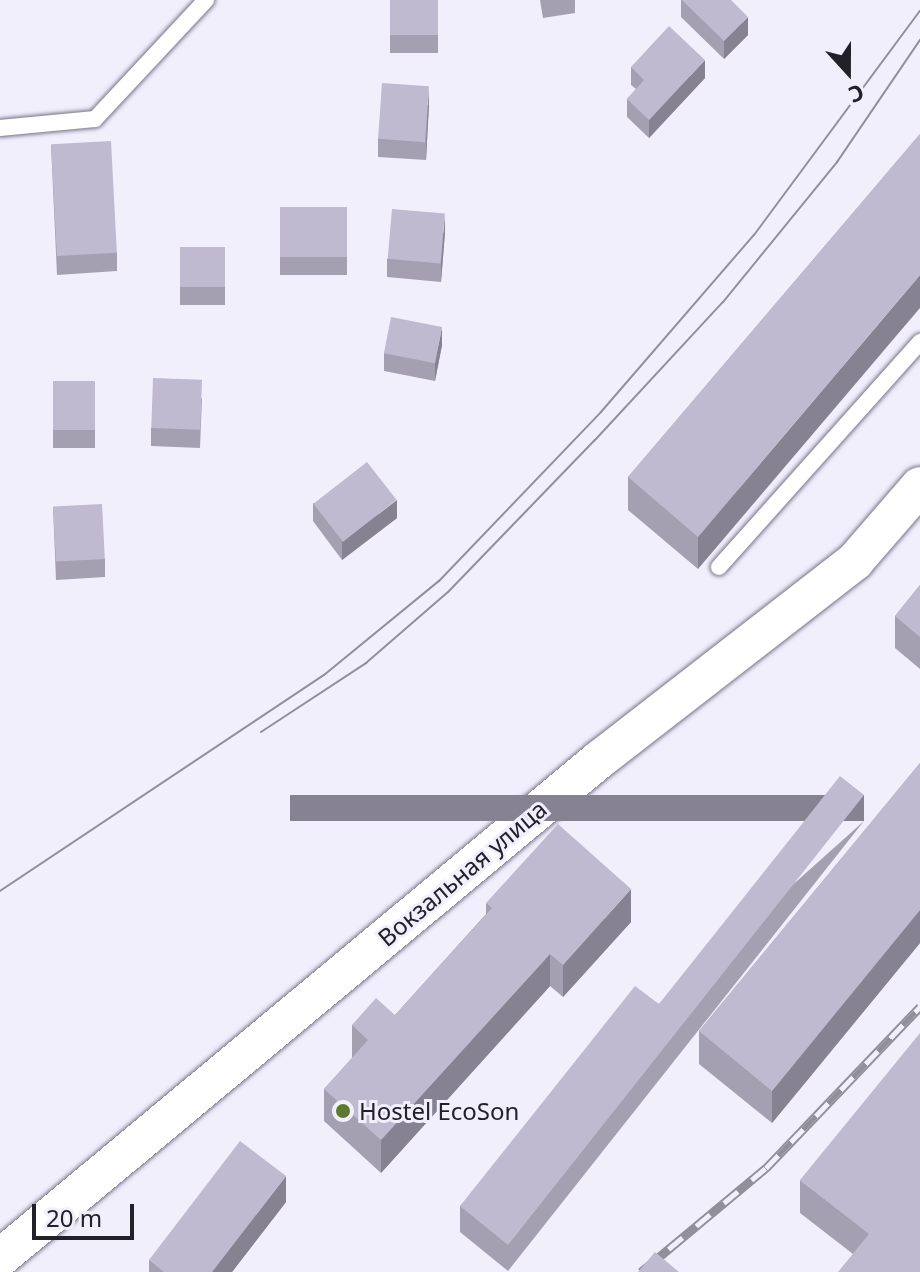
<!DOCTYPE html>
<meta charset="utf-8">
<style>
body{margin:0}
#map{position:relative;width:920px;height:1272px;overflow:hidden;background:#f2effd;font-family:"Noto Sans",sans-serif}
div>[style]{position:absolute}
.roads{filter:drop-shadow(0 0 2px #787387) drop-shadow(0 0 2px #787387)}
.service>*{height:16px;margin:-8px;padding:0 8px;transform-origin:8px;border-radius:8px;background:#fff}
.tertiary>*{height:38px;margin:-19px;padding:0 19px;transform-origin:19px;border-radius:19px;background:#fff}
.tram>*{height:2px;margin:-1px;padding:0 1px;transform-origin:1px;border-radius:1px;background:#918f9a}
.rail>*{height:9px;margin-top:-4.5px;transform-origin:0;background:repeating-linear-gradient(90deg,#f2effd 0 18px,#918f9a 0 36px);box-sizing:border-box;border-block:2px solid #918f9a}
.wall>*{inset:0;background:#a4a0b2;transform-origin:0 0}
.shaded-wall>*{inset:0;background:#868291;transform-origin:0 0}
.building>*{inset:0;background:#bfbacf;transform-origin:0 0}
.dots>*{width:22px;height:22px;translate:-50% -50%;box-sizing:border-box;border:4px solid #f2effd;border-radius:50%}
span{translate:-50% -50%;white-space:nowrap;text-align:center;line-height:1.15;-webkit-text-stroke:6px #f2effd;paint-order:stroke}
.street-label{font-size:24px;color:#222028}
.poi-label{font-size:24px;color:#222028}
.left{translate:0 -50%;text-align:left}
.north{position:absolute;left:808px;top:32px;width:80px;height:80px;-webkit-text-stroke:6px #f2effd;paint-order:stroke;rotate:159deg;font-size:22px;font-weight:700;line-height:32px;text-align:center;color:#222028}
.north::after{content:'';display:block;margin:auto;width:28px;height:36px;background:#222028;clip-path:polygon(50% 0,100% 100%,50% 72%,0 100%)}
.scale{position:absolute;left:32px;top:1204px;width:102px;height:36px;box-sizing:border-box;border:4px solid #222028;border-top:0;padding-left:10px;font-size:24px;line-height:28px;white-space:nowrap;color:#222028;-webkit-text-stroke:6px #f2effd;paint-order:stroke}
</style>
<div id="map">
<div class="roads">
<div class="service">
<div style="left:0;top:128px;width:95px;rotate:-5.4deg"></div>
<div style="left:95px;top:119px;width:163px;rotate:-47deg"></div>
<div style="left:719px;top:567px;width:302px;rotate:-48.2deg"></div>
</div>
<div class="tertiary">
<div style="left:0;top:1258px;width:780px;rotate:-39.75deg"></div>
<div style="left:600px;top:759px;width:323px;rotate:-37.8deg"></div>
<div style="left:855px;top:561px;width:99px;rotate:-49.1deg"></div>
</div>
</div>
<div class="tram">
<div style="left:261px;top:732px;width:126px;rotate:-33.3deg"></div>
<div style="left:366px;top:663px;width:108px;rotate:-40.9deg"></div>
<div style="left:448px;top:592px;width:211px;rotate:-46deg"></div>
<div style="left:595px;top:440px;width:188px;rotate:-47.2deg"></div>
<div style="left:723px;top:302px;width:181px;rotate:-50.8deg"></div>
<div style="left:837px;top:162px;width:148px;rotate:-55.8deg"></div>
<div style="left:0;top:891px;width:389px;rotate:-33.7deg"></div>
<div style="left:324px;top:675px;width:149px;rotate:-39.3deg"></div>
<div style="left:439px;top:581px;width:234px;rotate:-46.2deg"></div>
<div style="left:601px;top:412px;width:234px;rotate:-49.2deg"></div>
<div style="left:754px;top:235px;width:279px;rotate:-53.5deg"></div>
</div>
<div class="rail">
<div style="left:641px;top:1272px;width:163px;rotate:-39.8deg"></div>
<div style="left:766px;top:1168px;width:223px;rotate:-46.3deg"></div>
</div>
<div class="wall">
<div style="left:390px;top:0;width:48px;height:53px"></div>
<div style="clip-path:polygon(540px 0,575px 0,575px 13px,543px 18px)"></div>
<div style="clip-path:polygon(681px 0,731px 0,748px 35px,724px 59px,681px 17px)"></div>
<div style="clip-path:polygon(631px 67px,705px 78px,649px 138px,627px 117px,627px 99px,636px 89px,631px 85px)"></div>
<div style="clip-path:polygon(429px 104px,426px 160px,378px 157px,378px 139px)"></div>
<div style="clip-path:polygon(920px 134px,698px 569px,628px 510px,628px 477px)"></div>
<div style="clip-path:polygon(51px 145px,117px 253px,117px 271px,57px 275px)"></div>
<div style="left:347px;top:207px;width:68px;height:67px;rotate:90deg"></div>
<div style="clip-path:polygon(445px 232px,441px 282px,387px 277px,387px 259px)"></div>
<div style="left:180px;top:247px;width:45px;height:58px"></div>
<div style="clip-path:polygon(442px 345px,435px 381px,384px 371px,384px 353px)"></div>
<div style="left:53px;top:381px;width:42px;height:67px"></div>
<div style="clip-path:polygon(202px 398px,200px 448px,151px 446px,151px 428px)"></div>
<div style="clip-path:polygon(313px 503px,397px 518px,342px 560px,313px 521px)"></div>
<div style="clip-path:polygon(53px 507px,105px 559px,105px 577px,56px 580px)"></div>
<div style="clip-path:polygon(920px 585px,920px 669px,895px 648px,895px 616px)"></div>
<div style="clip-path:polygon(920px 763px,920px 943px,772px 1123px,699px 1064px,699px 1031px)"></div>
<div style="clip-path:polygon(864px 821px,508px 1271px,460px 1232px,460px 1206px,659px 1004px)"></div>
<div style="clip-path:polygon(486px 903px,631px 922px,563px 997px,550px 986px,381px 1173px,324px 1121px,324px 1089px,352px 1058px,352px 1025px,395px 1015px,486px 914px)"></div>
<div style="clip-path:polygon(800px 1180px,920px 1272px,853px 1254px,800px 1213px)"></div>
<div style="clip-path:polygon(286px 1202px,232px 1272px,149px 1272px,149px 1260px)"></div>
</div>
<div class="shaded-wall">
<div style="clip-path:polygon(748px 17px,748px 35px,724px 59px,724px 41px)"></div>
<div style="clip-path:polygon(705px 60px,705px 78px,649px 138px,649px 120px)"></div>
<div style="clip-path:polygon(429px 86px,429px 104px,426px 160px,426px 142px)"></div>
<div style="clip-path:polygon(445px 214px,445px 232px,441px 282px,441px 264px)"></div>
<div style="clip-path:polygon(920px 275px,920px 308px,698px 569px,698px 537px)"></div>
<div style="clip-path:polygon(442px 327px,442px 345px,435px 381px,435px 363px)"></div>
<div style="clip-path:polygon(397px 500px,397px 518px,342px 560px,342px 542px)"></div>
<div style="left:864px;top:795px;width:26px;height:574px;rotate:90deg"></div>
<div style="clip-path:polygon(631px 889px,631px 922px,563px 997px,563px 965px)"></div>
<div style="clip-path:polygon(920px 910px,920px 943px,772px 1123px,772px 1091px)"></div>
<div style="clip-path:polygon(550px 954px,550px 986px,381px 1173px,381px 1140px)"></div>
<div style="clip-path:polygon(286px 1176px,286px 1202px,232px 1272px,212px 1272px)"></div>
</div>
<div class="building">
<div style="left:390px;top:0;width:48px;height:35px"></div>
<div style="clip-path:polygon(682px 0,731px 0,748px 17px,724px 41px)"></div>
<div style="clip-path:polygon(669px 26px,705px 60px,649px 120px,627px 99px,644px 80px,631px 67px)"></div>
<div style="left:382px;top:83px;width:47px;height:56px;rotate:4deg"></div>
<div style="clip-path:polygon(920px 134px,920px 275px,698px 537px,628px 477px)"></div>
<div style="left:111px;top:141px;width:112px;height:60px;rotate:87deg"></div>
<div style="left:347px;top:207px;width:50px;height:67px;rotate:90deg"></div>
<div style="left:392px;top:209px;width:53px;height:50px;rotate:5deg"></div>
<div style="left:180px;top:247px;width:45px;height:40px"></div>
<div style="left:391px;top:317px;width:52px;height:37px;rotate:11deg"></div>
<div style="left:153px;top:378px;width:49px;height:50px;rotate:2deg"></div>
<div style="left:53px;top:381px;width:42px;height:49px"></div>
<div style="left:367px;top:462px;width:48px;height:68px;rotate:52deg"></div>
<div style="left:102px;top:504px;width:55px;height:49px;rotate:87deg"></div>
<div style="clip-path:polygon(920px 585px,920px 637px,895px 616px)"></div>
<div style="clip-path:polygon(920px 763px,920px 910px,772px 1091px,699px 1031px)"></div>
<div style="clip-path:polygon(840px 776px,864px 795px,508px 1245px,460px 1206px,635px 986px,659px 1004px)"></div>
<div style="clip-path:polygon(558px 824px,631px 889px,563px 965px,550px 954px,381px 1140px,324px 1089px,368px 1040px,352px 1025px,376px 998px,395px 1015px,492px 908px,486px 903px)"></div>
<div style="clip-path:polygon(920px 1033px,920px 1272px,838px 1272px,869px 1234px,800px 1180px)"></div>
<div style="clip-path:polygon(240px 1141px,286px 1176px,212px 1272px,164px 1272px,149px 1260px)"></div>
<div style="clip-path:polygon(655px 1252px,679px 1272px,638px 1272px)"></div>
</div>
<div class="dots">
<div style="left:343px;top:1111px;background:#5c7a2f"></div>
</div>
<div class="street-label">
<span style="left:462px;top:873px;rotate:-40deg">Вокзальная улица</span>
</div>
<div class="poi-label">
<span class="left" style="left:359px;top:1111px">Hostel EcoSon</span>
</div>
<div class="north">С</div>
<div class="scale">20 m</div>
</div>
